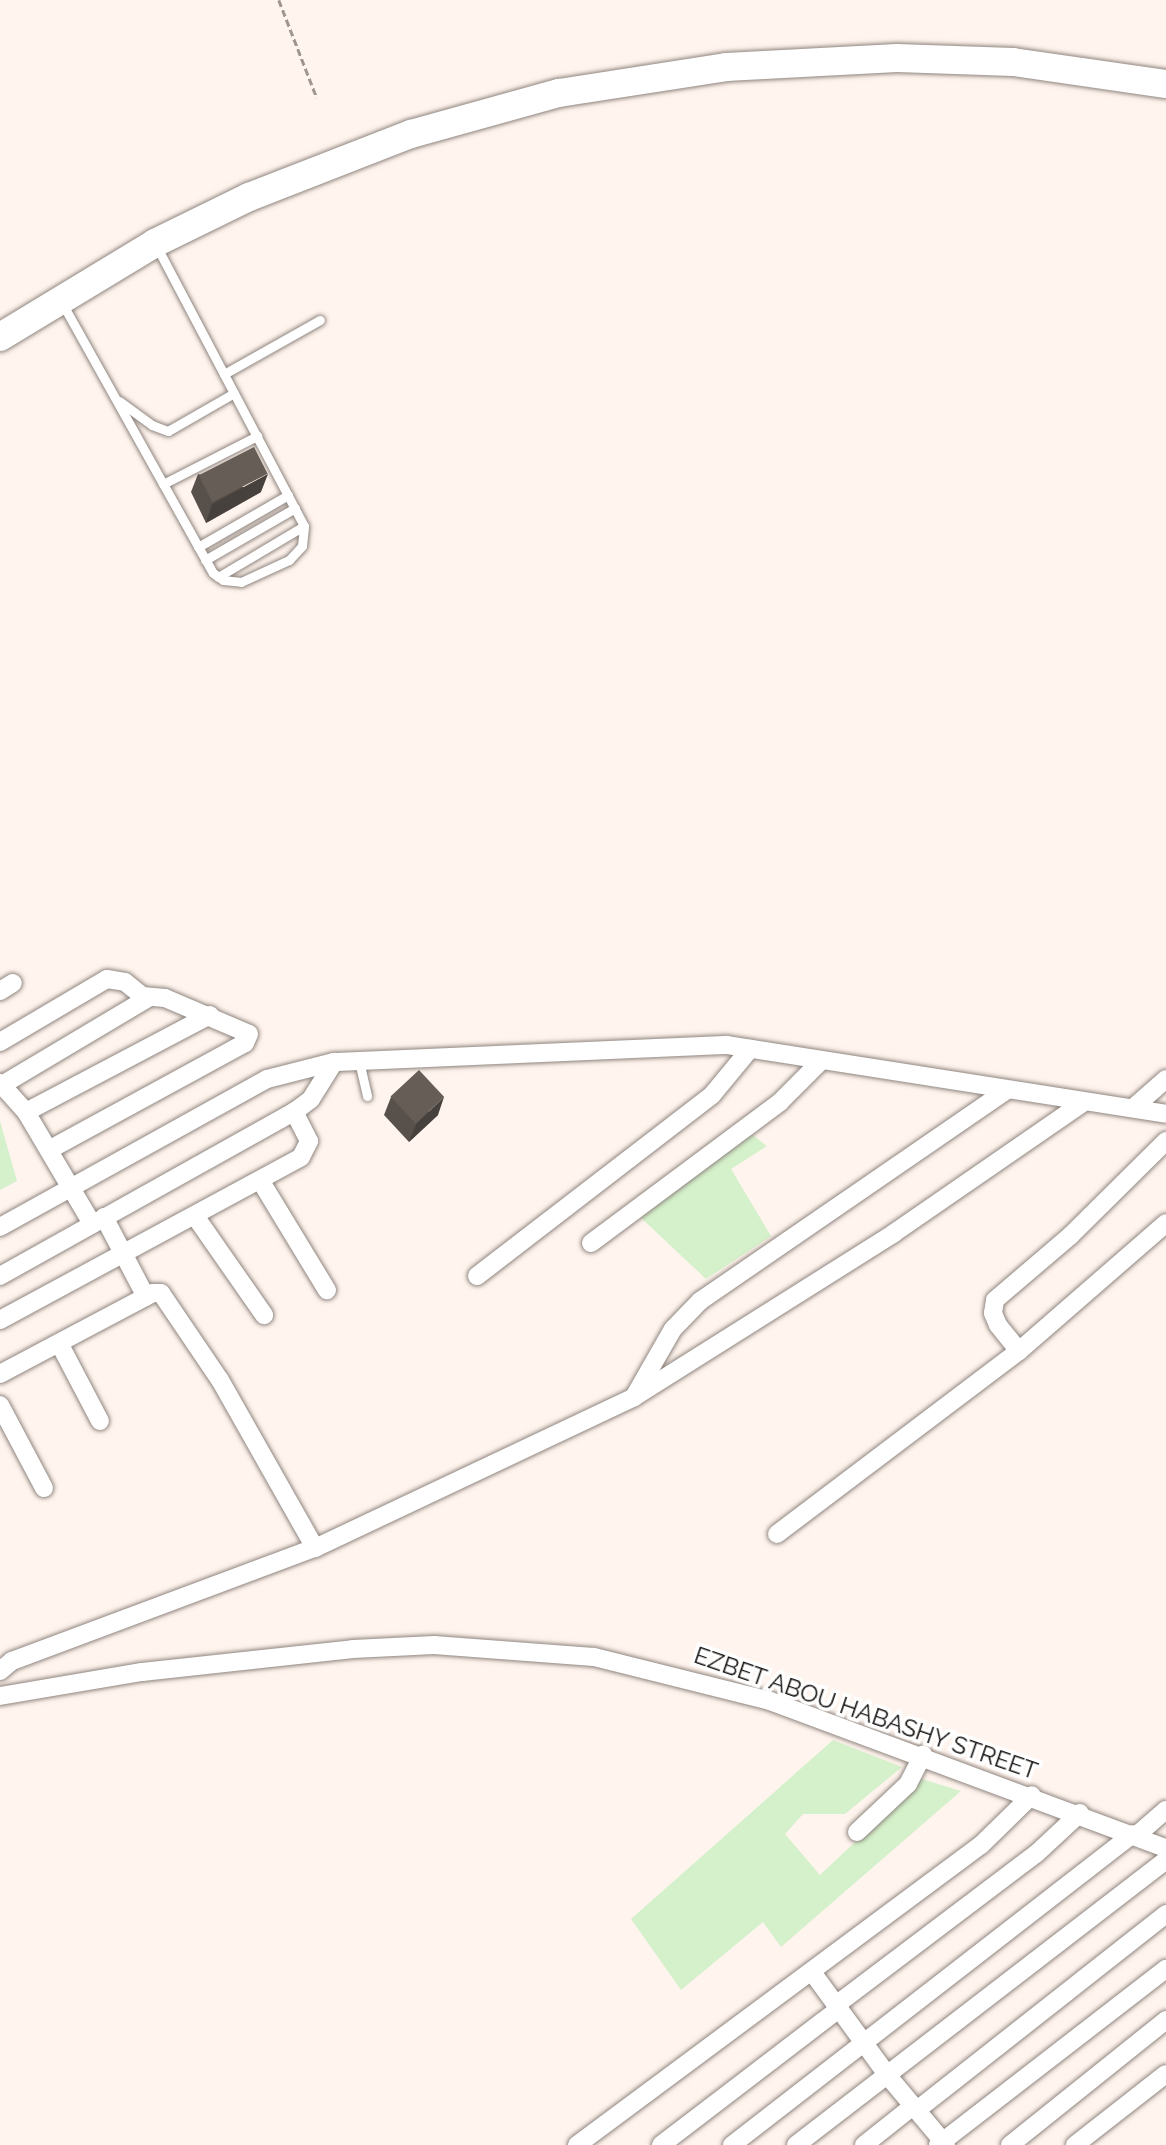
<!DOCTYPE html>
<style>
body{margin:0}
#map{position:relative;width:1166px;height:2145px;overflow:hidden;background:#fff4ee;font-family:Raleway,sans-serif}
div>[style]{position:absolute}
.green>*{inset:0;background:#d4f1cb}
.path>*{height:2.5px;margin-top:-1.25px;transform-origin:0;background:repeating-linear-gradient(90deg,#9d9691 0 7px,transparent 0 10.5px)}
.roads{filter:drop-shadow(0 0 2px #8f857f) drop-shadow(0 0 2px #8f857f)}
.service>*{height:9px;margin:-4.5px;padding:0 4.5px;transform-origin:4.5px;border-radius:4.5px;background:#fff}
.minor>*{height:18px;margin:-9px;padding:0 9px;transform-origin:9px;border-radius:9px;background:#fff}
.primary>*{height:28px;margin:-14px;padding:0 14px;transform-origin:14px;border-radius:14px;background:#fff}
.wall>*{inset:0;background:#58504b}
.shaded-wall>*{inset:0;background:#47413d}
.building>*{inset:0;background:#665d57;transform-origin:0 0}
span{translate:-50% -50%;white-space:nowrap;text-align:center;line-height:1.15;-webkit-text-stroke:7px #fff;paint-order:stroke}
.street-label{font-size:24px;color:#151210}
</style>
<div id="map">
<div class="green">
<div style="clip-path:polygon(0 1121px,17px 1181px,0 1190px)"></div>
<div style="clip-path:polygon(750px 1133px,767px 1146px,731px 1169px,771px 1236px,706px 1279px,638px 1215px)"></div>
<div style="clip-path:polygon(833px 1740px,902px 1767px,845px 1814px,803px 1814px,785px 1834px,820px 1875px,922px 1779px,961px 1791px,781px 1947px,763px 1922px,681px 1990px,631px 1919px)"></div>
</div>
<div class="path">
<div style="left:279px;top:0;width:105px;rotate:68.8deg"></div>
</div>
<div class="roads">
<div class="service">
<div style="left:62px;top:303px;width:309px;rotate:60.8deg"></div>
<div style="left:213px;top:573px;width:12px;rotate:35deg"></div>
<div style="left:223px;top:580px;width:18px;rotate:6deg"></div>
<div style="left:241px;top:582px;width:53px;rotate:-24.6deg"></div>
<div style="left:289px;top:560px;width:19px;rotate:-47deg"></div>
<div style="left:302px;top:546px;width:20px;rotate:-84deg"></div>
<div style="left:304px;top:526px;width:315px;rotate:-117.8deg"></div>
<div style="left:224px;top:374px;width:110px;rotate:-29.4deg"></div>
<div style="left:119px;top:401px;width:41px;rotate:36deg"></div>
<div style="left:152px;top:425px;width:17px;rotate:21deg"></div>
<div style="left:168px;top:431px;width:76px;rotate:-29.9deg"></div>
<div style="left:163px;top:484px;width:106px;rotate:-27.1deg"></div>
<div style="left:198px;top:547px;width:104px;rotate:-30deg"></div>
<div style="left:205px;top:560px;width:104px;rotate:-30deg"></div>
<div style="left:218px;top:577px;width:100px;rotate:-30.7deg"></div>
<div style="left:359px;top:1061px;width:36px;rotate:77deg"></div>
</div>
<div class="minor">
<div style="left:0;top:991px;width:15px;rotate:-32deg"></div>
<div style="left:0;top:1042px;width:124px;rotate:-30.5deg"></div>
<div style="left:107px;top:979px;width:18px;rotate:9deg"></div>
<div style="left:125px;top:982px;width:22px;rotate:39deg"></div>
<div style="left:142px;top:996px;width:23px;rotate:5deg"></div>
<div style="left:165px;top:998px;width:91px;rotate:23.2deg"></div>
<div style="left:249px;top:1034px;width:10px;rotate:114deg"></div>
<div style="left:245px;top:1043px;width:223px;rotate:151.4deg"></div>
<div style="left:0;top:1083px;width:39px;rotate:48deg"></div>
<div style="left:26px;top:1112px;width:128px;rotate:59.4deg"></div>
<div style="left:2px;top:1085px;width:170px;rotate:-30.8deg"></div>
<div style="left:1133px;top:1108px;width:44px;rotate:-41.3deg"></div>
<div style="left:26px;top:1112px;width:208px;rotate:-27.8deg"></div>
<div style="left:260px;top:1180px;width:129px;rotate:58.7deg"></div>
<div style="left:195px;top:1216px;width:121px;rotate:55.1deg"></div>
<div style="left:104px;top:1217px;width:90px;rotate:62.3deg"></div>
<div style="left:0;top:1227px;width:305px;rotate:-29deg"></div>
<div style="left:267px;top:1079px;width:69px;rotate:-14.2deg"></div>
<div style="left:334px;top:1062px;width:393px;rotate:-2.5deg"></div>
<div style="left:727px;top:1045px;width:444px;rotate:8.9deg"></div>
<div style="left:591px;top:1243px;width:236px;rotate:-36.7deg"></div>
<div style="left:780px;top:1102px;width:57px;rotate:-45deg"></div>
<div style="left:0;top:1276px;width:337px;rotate:-29.2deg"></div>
<div style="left:294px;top:1112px;width:21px;rotate:-37deg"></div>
<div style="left:311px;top:1099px;width:44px;rotate:-58.1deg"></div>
<div style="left:477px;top:1276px;width:297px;rotate:-37.6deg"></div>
<div style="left:712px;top:1095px;width:60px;rotate:-50.4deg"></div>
<div style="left:0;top:1320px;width:342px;rotate:-28.4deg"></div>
<div style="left:301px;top:1157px;width:18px;rotate:-63deg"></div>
<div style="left:309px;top:1141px;width:33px;rotate:-117deg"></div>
<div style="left:59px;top:1343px;width:88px;rotate:62.3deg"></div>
<div style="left:1019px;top:1351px;width:33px;rotate:-129deg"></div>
<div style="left:998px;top:1325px;width:13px;rotate:-113deg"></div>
<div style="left:993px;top:1313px;width:13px;rotate:-81deg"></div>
<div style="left:995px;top:1300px;width:100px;rotate:-40.5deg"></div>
<div style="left:1071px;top:1235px;width:134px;rotate:-44.7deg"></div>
<div style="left:0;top:1374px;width:173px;rotate:-27.9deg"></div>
<div style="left:153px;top:1293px;width:8px"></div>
<div style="left:161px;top:1293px;width:105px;rotate:55.9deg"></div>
<div style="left:220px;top:1380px;width:193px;rotate:60.5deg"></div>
<div style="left:634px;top:1397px;width:78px;rotate:-60.2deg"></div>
<div style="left:673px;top:1329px;width:39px;rotate:-46deg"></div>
<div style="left:700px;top:1301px;width:373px;rotate:-34.5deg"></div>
<div style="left:0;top:1405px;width:94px;rotate:62.1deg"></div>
<div style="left:777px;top:1534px;width:303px;rotate:-37.1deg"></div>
<div style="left:1019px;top:1351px;width:195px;rotate:-41deg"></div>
<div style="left:0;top:1671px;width:16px;rotate:-40deg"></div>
<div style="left:12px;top:1661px;width:323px;rotate:-20.5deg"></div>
<div style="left:315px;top:1548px;width:353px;rotate:-25.3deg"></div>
<div style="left:634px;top:1397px;width:307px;rotate:-32.2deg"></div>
<div style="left:894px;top:1233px;width:231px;rotate:-34.6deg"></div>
<div style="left:0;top:1696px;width:144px;rotate:-9.6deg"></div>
<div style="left:142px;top:1672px;width:212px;rotate:-6.2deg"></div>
<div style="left:353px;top:1649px;width:81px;rotate:-2.8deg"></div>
<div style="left:434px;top:1645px;width:160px;rotate:4.3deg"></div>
<div style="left:594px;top:1657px;width:181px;rotate:14deg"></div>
<div style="left:770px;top:1701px;width:422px;rotate:20.4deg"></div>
<div style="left:857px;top:1832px;width:70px;rotate:-43.3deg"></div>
<div style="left:908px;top:1784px;width:33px;rotate:-63deg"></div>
<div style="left:1137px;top:1835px;width:38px;rotate:-41deg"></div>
<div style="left:812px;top:1972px;width:129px;rotate:53.8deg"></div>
<div style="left:888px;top:2076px;width:90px;rotate:50deg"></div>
<div style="left:836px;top:2005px;width:251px;rotate:-37.1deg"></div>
<div style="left:1036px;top:1854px;width:60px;rotate:-43deg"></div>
<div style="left:917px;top:2110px;width:317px;rotate:-38.2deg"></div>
<div style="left:577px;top:2145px;width:503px;rotate:-36.6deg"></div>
<div style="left:981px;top:1845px;width:71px;rotate:-44.4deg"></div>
<div style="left:661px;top:2145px;width:224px;rotate:-37.4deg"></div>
<div style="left:732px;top:2145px;width:507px;rotate:-37.8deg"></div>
<div style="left:796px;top:2145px;width:467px;rotate:-37.6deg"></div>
<div style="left:864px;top:2145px;width:63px;rotate:-38.5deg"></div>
<div style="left:938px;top:2145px;width:288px;rotate:-37.7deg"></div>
<div style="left:1010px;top:2145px;width:200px;rotate:-38.7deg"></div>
<div style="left:1075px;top:2145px;width:115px;rotate:-38deg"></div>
</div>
<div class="primary">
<div style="left:0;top:337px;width:181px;rotate:-31.2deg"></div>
<div style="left:155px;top:243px;width:105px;rotate:-26.1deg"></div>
<div style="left:249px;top:197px;width:174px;rotate:-21.3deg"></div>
<div style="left:411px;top:134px;width:154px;rotate:-15.5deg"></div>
<div style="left:559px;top:93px;width:169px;rotate:-8.8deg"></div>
<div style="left:726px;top:67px;width:171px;rotate:-3deg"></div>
<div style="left:897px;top:58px;width:116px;rotate:2deg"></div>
<div style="left:1013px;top:62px;width:155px;rotate:8.2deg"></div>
</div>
</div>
<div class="wall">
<div style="clip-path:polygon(198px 474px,261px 492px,206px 523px,191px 492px)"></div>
<div style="clip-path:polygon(391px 1097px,438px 1115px,409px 1142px,384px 1115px)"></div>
</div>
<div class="shaded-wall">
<div style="clip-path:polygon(268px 474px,261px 492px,206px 523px,212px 504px)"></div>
<div style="clip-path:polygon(444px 1097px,438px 1115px,409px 1142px,416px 1124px)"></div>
</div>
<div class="building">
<div style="left:254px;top:447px;width:30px;height:62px;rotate:63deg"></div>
<div style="left:419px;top:1070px;width:37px;height:39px;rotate:47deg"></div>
</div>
<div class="street-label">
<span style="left:866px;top:1713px;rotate:19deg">EZBET ABOU HABASHY STREET</span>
</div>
</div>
